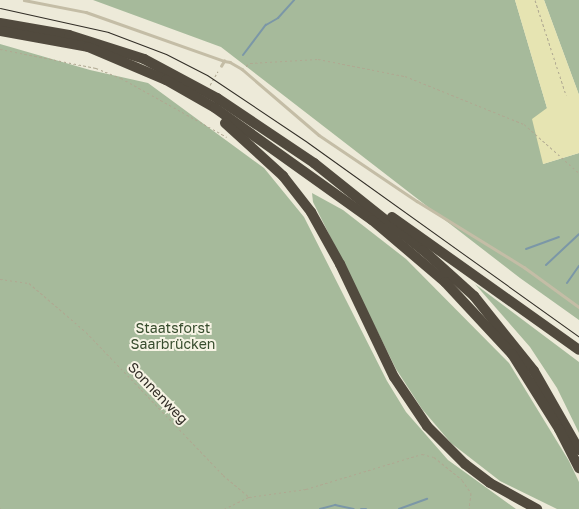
<!DOCTYPE html>
<meta charset="utf-8">
<style>
body{margin:0}
#map{position:relative;width:579px;height:509px;overflow:hidden;background:#edead9;font-family:"Golos Text",sans-serif}
div>[style]{position:absolute}
.green>*{inset:0;background:#a6ba9b}
.sand>*{inset:0;background:#e6e4b2}
.stream>*{height:2px;margin:-1px;padding:0 1px;transform-origin:1px;border-radius:1px;background:#7b97a7}
.path>*{height:1px;margin-top:-0.5px;transform-origin:0;background:repeating-linear-gradient(90deg,#afa891 0 2.5px,transparent 0 5px)}
.service>*{height:2.5px;margin:-1.25px;padding:0 1.25px;transform-origin:1.25px;border-radius:1.25px;background:#c4bda6}
.motorway>*{height:10px;margin:-5px;padding:0 5px;transform-origin:5px;border-radius:5px;background:#514a3e}
.tram>*{height:1px;margin:-0.5px;padding:0 0.5px;transform-origin:0.5px;border-radius:0.5px;background:#312d26}
span{translate:-50% -50%;white-space:nowrap;text-align:center;line-height:1.15;-webkit-text-stroke:4px #f6f3e4;paint-order:stroke}
.park-label{font-size:14px;color:#374c2d}
.street-label{font-size:14px;color:#312d26}
</style>
<div id="map">
<div class="green">
<div style="clip-path:polygon(93px 0,515px 0,547px 108px,543px 164px,579px 153px,579px 320px,520px 278px,221px 47px)"></div>
<div style="clip-path:polygon(544px 0,579px 0,579px 95px)"></div>
<div style="clip-path:polygon(0 44px,90px 70px,148px 83px,264px 168px,304px 217px,387px 381px,406px 412px,448px 460px,516px 509px,0 509px)"></div>
<div style="clip-path:polygon(312px 193px,343px 210px,406px 259px,509px 363px,569px 461px,579px 482px,579px 509px,557px 509px,500px 481px,451px 443px,422px 409px,396px 369px,313px 202px)"></div>
<div style="clip-path:polygon(475px 284px,579px 362px,579px 433px,557px 388px,530px 347px)"></div>
</div>
<div class="sand">
<div style="clip-path:polygon(515px 0,544px 0,579px 95px,579px 153px,543px 164px,532px 119px,547px 108px)"></div>
</div>
<div class="stream">
<div style="left:243px;top:55px;width:38px;rotate:-53deg"></div>
<div style="left:266px;top:25px;width:14px;rotate:-30deg"></div>
<div style="left:278px;top:18px;width:24px;rotate:-48deg"></div>
<div style="left:526px;top:249px;width:35px;rotate:-20deg"></div>
<div style="left:546px;top:265px;width:45px;rotate:-43.2deg"></div>
<div style="left:567px;top:283px;width:21px;rotate:-55deg"></div>
<div style="left:320px;top:509px;width:16px;rotate:-15deg"></div>
<div style="left:335px;top:505px;width:19px;rotate:12deg"></div>
<div style="left:361px;top:509px;width:5px"></div>
<div style="left:399px;top:509px;width:30px;rotate:-20deg"></div>
</div>
<div class="path">
<div style="left:535px;top:0;width:100px;rotate:71.9deg"></div>
<div style="left:0;top:49px;width:98px;rotate:11.2deg"></div>
<div style="left:96px;top:68px;width:27px;rotate:22deg"></div>
<div style="left:121px;top:78px;width:121px;rotate:29.1deg"></div>
<div style="left:246px;top:66px;width:5px;rotate:-37deg"></div>
<div style="left:250px;top:63px;width:68px;rotate:-3.4deg"></div>
<div style="left:318px;top:59px;width:89px;rotate:11.1deg"></div>
<div style="left:405px;top:76px;width:128px;rotate:22deg"></div>
<div style="left:524px;top:124px;width:74px;rotate:41.7deg"></div>
<div style="left:210px;top:85px;width:16px;rotate:-60deg"></div>
<div style="left:0;top:279px;width:29px;rotate:8deg"></div>
<div style="left:29px;top:283px;width:75px;rotate:40.7deg"></div>
<div style="left:86px;top:332px;width:198px;rotate:46.2deg"></div>
<div style="left:223px;top:475px;width:34px;rotate:40deg"></div>
<div style="left:0;top:508px;width:1px;rotate:45deg"></div>
<div style="left:224px;top:509px;width:28px;rotate:-26deg"></div>
<div style="left:249px;top:497px;width:58px;rotate:-8deg"></div>
<div style="left:306px;top:489px;width:121px;rotate:-16.8deg"></div>
<div style="left:422px;top:454px;width:12px;rotate:14deg"></div>
<div style="left:434px;top:457px;width:36px;rotate:39deg"></div>
<div style="left:462px;top:480px;width:16px;rotate:55deg"></div>
<div style="left:471px;top:493px;width:16px;rotate:97deg"></div>
</div>
<div class="service">
<div style="left:24px;top:0;width:63px;rotate:11deg"></div>
<div style="left:86px;top:12px;width:146px;rotate:19.5deg"></div>
<div style="left:221px;top:66px;width:6px;rotate:-59deg"></div>
<div style="left:224px;top:61px;width:6px;rotate:9deg"></div>
<div style="left:230px;top:62px;width:14px;rotate:30deg"></div>
<div style="left:242px;top:69px;width:101px;rotate:40.6deg"></div>
<div style="left:319px;top:135px;width:118px;rotate:34deg"></div>
<div style="left:417px;top:201px;width:126px;rotate:31.7deg"></div>
<div style="left:524px;top:267px;width:68px;rotate:36deg"></div>
</div>
<div class="motorway">
<div style="left:0;top:23px;width:70px;rotate:9.9deg"></div>
<div style="left:69px;top:35px;width:79px;rotate:17.7deg"></div>
<div style="left:144px;top:59px;width:83px;rotate:28.1deg"></div>
<div style="left:217px;top:98px;width:117px;rotate:33.8deg"></div>
<div style="left:314px;top:163px;width:139px;rotate:38.6deg"></div>
<div style="left:423px;top:250px;width:69px;rotate:42deg"></div>
<div style="left:474px;top:296px;width:96px;rotate:51.3deg"></div>
<div style="left:534px;top:371px;width:91px;rotate:60.3deg"></div>
<div style="left:0;top:31px;width:89px;rotate:10.3deg"></div>
<div style="left:88px;top:47px;width:85px;rotate:22.9deg"></div>
<div style="left:166px;top:80px;width:56px;rotate:29.7deg"></div>
<div style="left:215px;top:108px;width:193px;rotate:35.5deg"></div>
<div style="left:372px;top:220px;width:96px;rotate:40.3deg"></div>
<div style="left:445px;top:282px;width:98px;rotate:47.1deg"></div>
<div style="left:512px;top:354px;width:89px;rotate:57.9deg"></div>
<div style="left:559px;top:429px;width:44px;rotate:62.9deg"></div>
<div style="left:225px;top:123px;width:79px;rotate:42.4deg"></div>
<div style="left:283px;top:176px;width:46px;rotate:52.1deg"></div>
<div style="left:311px;top:212px;width:60px;rotate:60.9deg"></div>
<div style="left:340px;top:264px;width:125px;rotate:64.5deg"></div>
<div style="left:394px;top:377px;width:59px;rotate:56deg"></div>
<div style="left:427px;top:426px;width:54px;rotate:45deg"></div>
<div style="left:465px;top:464px;width:31px;rotate:37deg"></div>
<div style="left:490px;top:483px;width:54px;rotate:29deg"></div>
<div style="left:392px;top:217px;width:229px;rotate:35.4deg"></div>
</div>
<div class="tram">
<div style="left:0;top:8px;width:111px;rotate:12.5deg"></div>
<div style="left:108px;top:32px;width:62px;rotate:20.8deg"></div>
<div style="left:166px;top:54px;width:46px;rotate:27.1deg"></div>
<div style="left:207px;top:75px;width:120px;rotate:33.8deg"></div>
<div style="left:307px;top:142px;width:335px;rotate:35.6deg"></div>
</div>
<div class="park-label">
<span style="left:173px;top:336px">Staatsforst<br>Saarbrücken</span>
</div>
<div class="street-label">
<span style="left:158px;top:393px;rotate:46deg">Sonnenweg</span>
</div>
</div>
